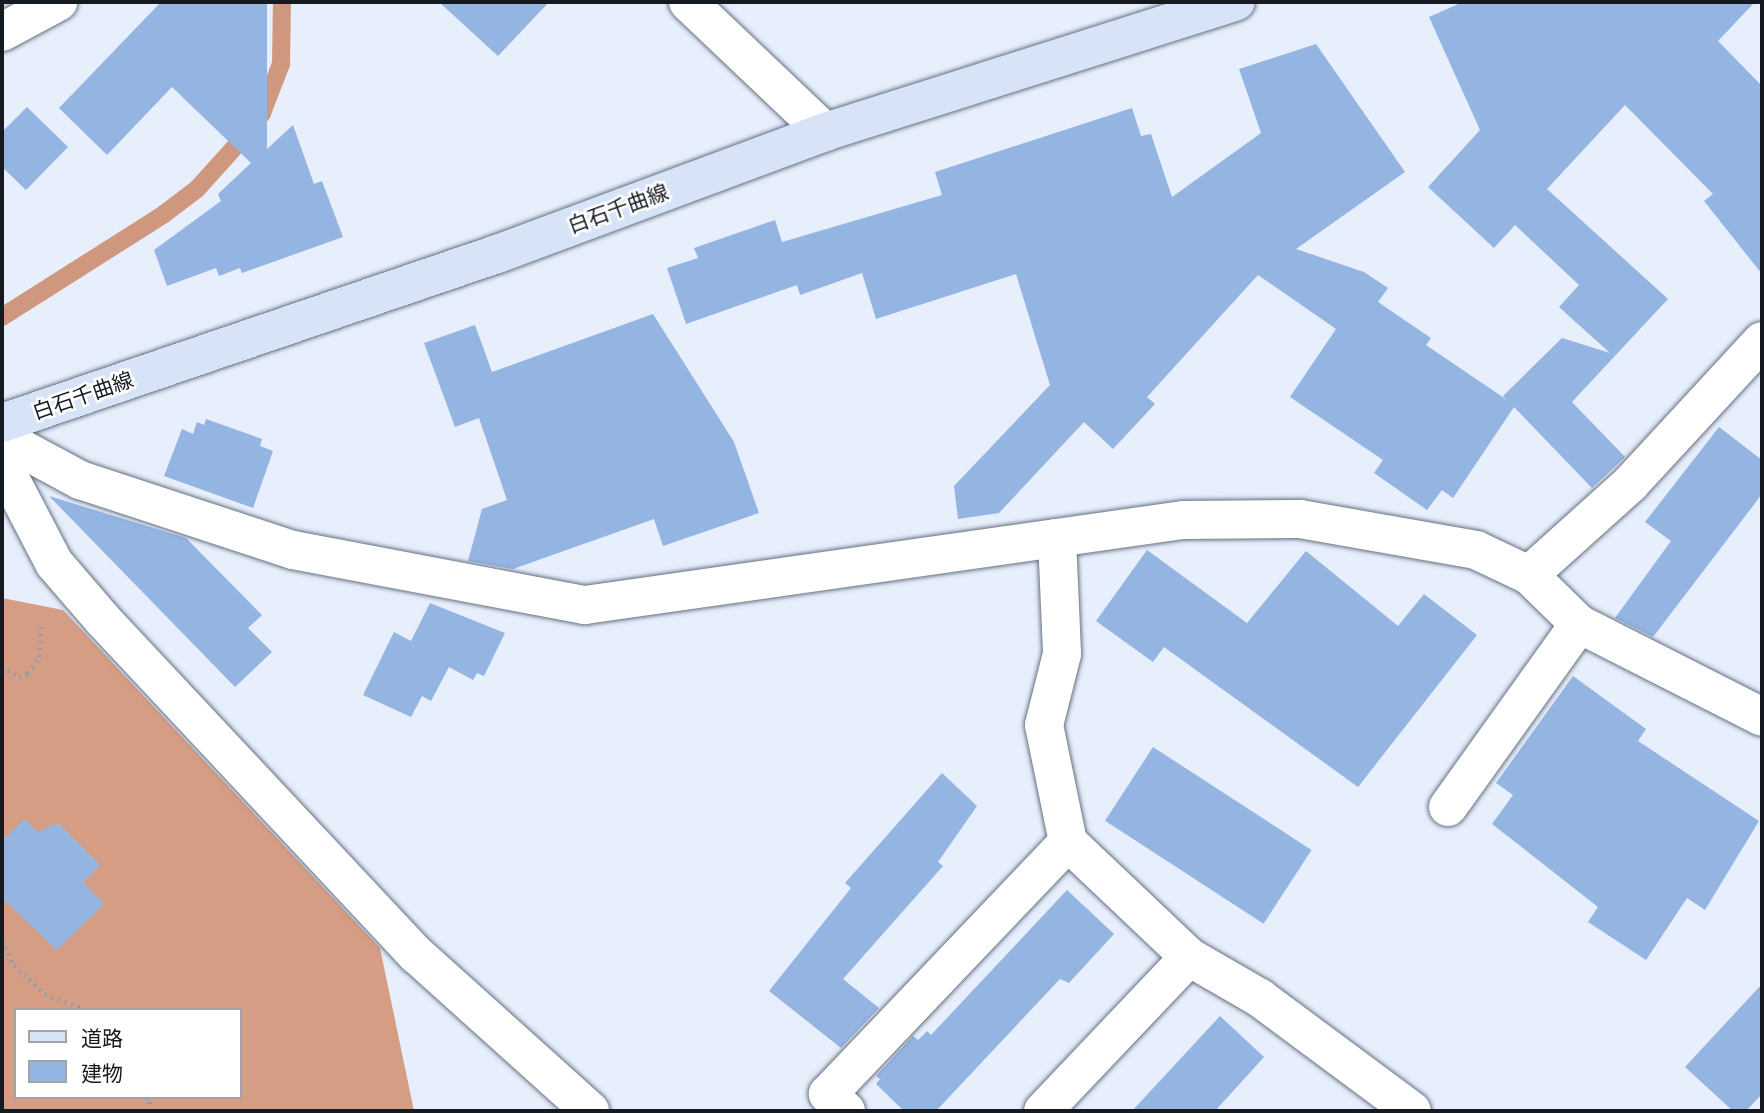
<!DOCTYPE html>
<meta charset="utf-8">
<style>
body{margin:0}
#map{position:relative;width:1764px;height:1113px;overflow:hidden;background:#e7effc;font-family:"Space Grotesk","Noto Sans JP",sans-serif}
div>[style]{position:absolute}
.forest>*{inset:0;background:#d59d84}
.stream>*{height:18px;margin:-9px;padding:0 9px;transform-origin:9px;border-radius:9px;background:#cf987e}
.building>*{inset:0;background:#94b4e2;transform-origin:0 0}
.path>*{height:4.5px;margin-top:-2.25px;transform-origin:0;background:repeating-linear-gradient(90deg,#959ca6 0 2px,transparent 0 7px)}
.roads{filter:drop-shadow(0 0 2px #657182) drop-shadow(0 0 2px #657182)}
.street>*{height:38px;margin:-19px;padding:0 19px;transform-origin:19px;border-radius:19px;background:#fff}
.secondary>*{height:38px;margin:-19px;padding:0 19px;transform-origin:19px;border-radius:19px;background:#d7e4f8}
span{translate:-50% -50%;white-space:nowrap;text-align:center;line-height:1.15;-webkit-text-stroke:5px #fff;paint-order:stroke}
.street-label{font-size:21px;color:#151a21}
.frame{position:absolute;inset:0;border:4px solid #151a21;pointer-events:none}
.legend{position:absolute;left:14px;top:1008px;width:228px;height:91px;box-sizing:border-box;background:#fff;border:2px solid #a1a3a6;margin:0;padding:9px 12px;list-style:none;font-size:21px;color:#151a21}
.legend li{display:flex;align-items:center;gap:14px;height:35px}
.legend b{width:35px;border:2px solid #a1a3a6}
</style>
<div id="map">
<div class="forest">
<div style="clip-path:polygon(evenodd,2px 598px,63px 610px,380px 948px,414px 1111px,2px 1111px,2px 598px,16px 1010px,240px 1010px,240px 1097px,16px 1097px,16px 1010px)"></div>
</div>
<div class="stream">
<div style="left:2px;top:317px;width:192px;rotate:-32.4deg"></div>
<div style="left:164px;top:214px;width:41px;rotate:-37.1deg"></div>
<div style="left:197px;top:189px;width:67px;rotate:-48deg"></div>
<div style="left:242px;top:139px;width:33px;rotate:-52deg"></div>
<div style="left:262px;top:113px;width:53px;rotate:-68.8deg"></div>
<div style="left:281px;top:64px;width:62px;rotate:-89.1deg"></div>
</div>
<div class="building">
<div style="clip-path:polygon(161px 2px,267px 2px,267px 149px,293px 125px,314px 184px,322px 181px,343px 237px,242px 273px,240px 268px,219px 276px,216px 268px,167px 286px,154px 250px,221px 201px,218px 194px,251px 163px,172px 87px,107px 155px,59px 108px)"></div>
<div style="clip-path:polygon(439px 2px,549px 2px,498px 56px)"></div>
<div style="clip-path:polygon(1463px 2px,1755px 2px,1718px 41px,1762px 86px,1762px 274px,1704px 201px,1713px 194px,1625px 105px,1547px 189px,1668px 299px,1572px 402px,1625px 457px,1592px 488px,1514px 407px,1453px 498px,1442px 490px,1427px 510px,1374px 473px,1383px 460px,1290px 397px,1336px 329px,1258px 275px,1147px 397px,1155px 404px,1113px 449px,1084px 422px,999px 513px,958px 519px,954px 486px,1050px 385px,1016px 274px,876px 319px,862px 273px,800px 295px,797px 285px,686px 324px,667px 268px,698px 258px,694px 248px,775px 220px,782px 242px,942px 195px,935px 172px,1132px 108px,1141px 136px,1151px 134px,1172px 197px,1261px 133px,1239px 69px,1316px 44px,1405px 172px,1296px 249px,1364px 272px,1388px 288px,1378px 302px,1431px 338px,1426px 345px,1507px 400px,1503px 396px,1562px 338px,1610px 353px,1559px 307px,1579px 285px,1515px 225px,1494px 248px,1428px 187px,1480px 130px,1429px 17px)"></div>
<div style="clip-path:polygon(27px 107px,68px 147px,26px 190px,2px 167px,2px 132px)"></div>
<div style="clip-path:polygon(653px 314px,734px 442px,759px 513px,663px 546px,654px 519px,513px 569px,468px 561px,482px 509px,507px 500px,479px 418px,455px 427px,424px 343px,475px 325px,492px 372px)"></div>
<div style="clip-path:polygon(206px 419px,262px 439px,260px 446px,273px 451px,253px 508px,164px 476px,182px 429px,193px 434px,197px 422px,204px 425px)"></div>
<div style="clip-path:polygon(1719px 427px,1762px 460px,1762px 494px,1653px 637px,1615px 618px,1671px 541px,1645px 522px)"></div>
<div style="clip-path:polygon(49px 496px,186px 538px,262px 615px,248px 628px,272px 652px,235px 687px)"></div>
<div style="clip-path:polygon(1147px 550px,1247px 623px,1306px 551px,1398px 626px,1424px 594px,1477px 635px,1358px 787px,1164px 647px,1153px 662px,1096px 621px)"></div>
<div style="clip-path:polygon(430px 603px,505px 633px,484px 676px,477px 673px,473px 680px,449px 667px,431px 701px,422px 696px,411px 717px,363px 695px,394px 632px,411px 641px)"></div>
<div style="clip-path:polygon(1573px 676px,1646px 729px,1638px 741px,1759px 821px,1705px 910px,1687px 898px,1646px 960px,1588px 922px,1598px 907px,1492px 824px,1513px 795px,1496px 783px)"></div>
<div style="left:1153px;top:747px;width:189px;height:88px;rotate:33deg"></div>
<div style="clip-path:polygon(942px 773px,977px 806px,938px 862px,943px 866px,843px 979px,879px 1008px,841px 1048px,769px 991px,851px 888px,845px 883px)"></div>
<div style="clip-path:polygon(25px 819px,38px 832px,58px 823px,100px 865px,83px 882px,104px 904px,57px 950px,2px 898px,2px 841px)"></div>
<div style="clip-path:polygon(1067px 890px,1114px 934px,1069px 983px,1060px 979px,936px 1111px,904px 1111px,876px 1084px,880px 1079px,876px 1076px,913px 1036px,918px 1040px,927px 1031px,931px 1035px)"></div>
<div style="clip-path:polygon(1762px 984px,1762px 1094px,1746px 1111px,1733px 1111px,1685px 1067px)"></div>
<div style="clip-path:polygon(1220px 1016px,1264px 1057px,1215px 1111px,1132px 1111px)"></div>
</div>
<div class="path">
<div style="left:2px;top:666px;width:20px;rotate:33deg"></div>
<div style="left:19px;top:677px;width:10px;rotate:-24deg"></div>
<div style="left:28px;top:673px;width:19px;rotate:-55deg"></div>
<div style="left:39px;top:657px;width:30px;rotate:-86deg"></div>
<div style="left:2px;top:941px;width:27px;rotate:63deg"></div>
<div style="left:14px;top:965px;width:42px;rotate:43.1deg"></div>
<div style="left:45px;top:994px;width:45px;rotate:20.9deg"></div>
<div style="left:149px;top:1111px;width:14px;rotate:-86deg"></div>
</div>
<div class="roads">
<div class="street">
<div style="left:688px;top:2px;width:189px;rotate:43.5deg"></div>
<div style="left:2px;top:32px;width:64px;rotate:-28.2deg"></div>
<div style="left:2px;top:438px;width:89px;rotate:28.3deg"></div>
<div style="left:80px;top:480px;width:224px;rotate:18.2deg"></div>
<div style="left:293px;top:550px;width:297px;rotate:10.7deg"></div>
<div style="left:585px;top:605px;width:604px;rotate:-8.09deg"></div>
<div style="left:1183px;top:520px;width:117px;rotate:-0.5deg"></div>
<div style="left:1300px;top:519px;width:179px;rotate:10deg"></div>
<div style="left:1476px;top:550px;width:59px;rotate:25.3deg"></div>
<div style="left:1529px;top:575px;width:70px;rotate:44.4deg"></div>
<div style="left:1579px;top:624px;width:205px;rotate:26.9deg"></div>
<div style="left:2px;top:463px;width:113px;rotate:62.5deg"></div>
<div style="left:54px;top:563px;width:75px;rotate:49.3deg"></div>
<div style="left:103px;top:620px;width:459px;rotate:46.9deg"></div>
<div style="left:417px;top:955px;width:233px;rotate:42deg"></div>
<div style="left:1057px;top:538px;width:116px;rotate:87.5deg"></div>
<div style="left:1062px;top:654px;width:73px;rotate:104.2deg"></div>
<div style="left:1044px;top:725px;width:119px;rotate:78.4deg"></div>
<div style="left:1068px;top:842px;width:167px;rotate:43.5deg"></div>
<div style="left:1189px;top:957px;width:82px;rotate:30deg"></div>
<div style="left:1260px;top:998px;width:189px;rotate:36.6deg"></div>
<div style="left:1529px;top:575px;width:137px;rotate:-42deg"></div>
<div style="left:1631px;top:483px;width:193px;rotate:-47.3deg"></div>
<div style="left:1448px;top:807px;width:225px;rotate:-54.4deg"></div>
<div style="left:846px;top:1111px;width:25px;rotate:-137deg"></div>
<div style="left:828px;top:1094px;width:348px;rotate:-46.4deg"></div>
<div style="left:1043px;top:1111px;width:212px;rotate:-46.5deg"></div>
</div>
<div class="secondary">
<div style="left:2px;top:423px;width:526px;rotate:-18.85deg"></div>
<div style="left:500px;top:253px;width:347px;rotate:-20.4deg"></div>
<div style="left:825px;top:132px;width:431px;rotate:-17.6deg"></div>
</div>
</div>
<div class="street-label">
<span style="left:618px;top:209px;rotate:-20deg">白石千曲線</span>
<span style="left:83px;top:396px;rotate:-19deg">白石千曲線</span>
</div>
<div class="frame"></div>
<ul class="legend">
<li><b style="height:9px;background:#d7e4f8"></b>道路</li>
<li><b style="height:19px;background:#94b4e2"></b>建物</li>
</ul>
</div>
